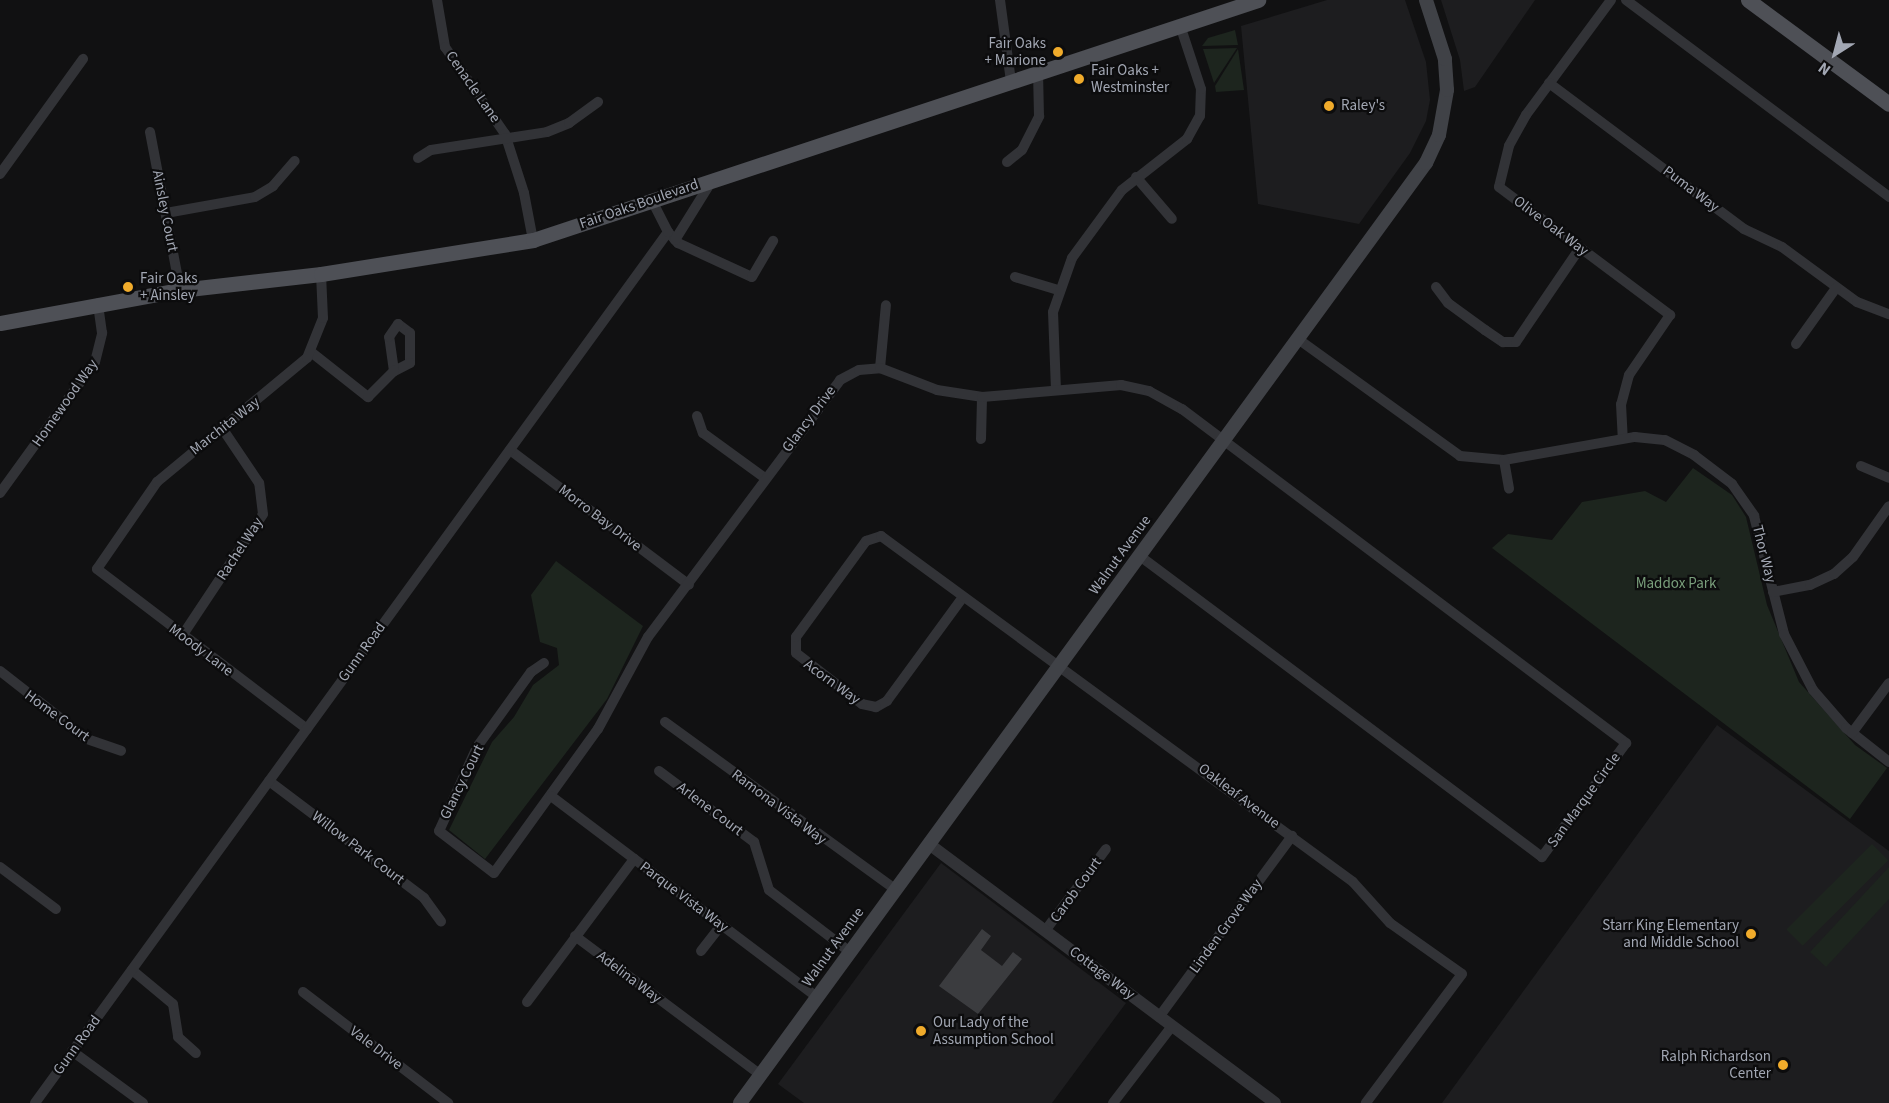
<!DOCTYPE html>
<style>
body{margin:0}
#map{position:relative;width:1889px;height:1103px;overflow:hidden;background:#111112;font-family:"Source Sans 3",sans-serif}
div>[style]{position:absolute}
.built>*{inset:0;background:#1d1d1f}
.green>*{inset:0;background:#1d251e;transform-origin:0 0}
.building>*{inset:0;background:#3b3c3f}
.minor>*{height:10px;margin:-5px;padding:0 5px;transform-origin:5px;border-radius:5px;background:#323337}
.tertiary>*{height:12px;margin:-6px;padding:0 6px;transform-origin:6px;border-radius:6px;background:#323337}
.secondary>*{height:14px;margin:-7px;padding:0 7px;transform-origin:7px;border-radius:7px;background:#404247}
.primary>*{height:15px;margin:-7.5px;padding:0 7.5px;transform-origin:7.5px;border-radius:7.5px;background:#4e5056}
.dots>*{width:16px;height:16px;translate:-50% -50%;box-sizing:border-box;border:3px solid #0c0c0d;border-radius:50%}
span{translate:-50% -50%;white-space:nowrap;text-align:center;line-height:1.15;-webkit-text-stroke:4.5px #0c0c0d;paint-order:stroke}
.poi-label{font-size:15px;color:#a2a7b3}
.right{translate:-100% -50%;text-align:right}
.left{translate:0 -50%;text-align:left}
.street-label{font-size:15px;color:#a2a7b3}
.park-label{font-size:15px;color:#799e7b}
.north{position:absolute;left:1805px;top:24px;width:60px;height:60px;-webkit-text-stroke:4px #0c0c0d;paint-order:stroke;rotate:216deg;font-size:16px;font-weight:700;line-height:24px;text-align:center;color:#a2a7b3}
.north::after{content:'';display:block;margin:auto;width:21px;height:27px;background:#a2a7b3;clip-path:polygon(50% 0,100% 100%,50% 72%,0 100%)}
</style>
<div id="map">
<div class="built">
<div style="clip-path:polygon(1327px 0,1405px 0,1426px 62px,1430px 100px,1426px 121px,1410px 153px,1359px 224px,1258px 204px,1241px 26px)"></div>
<div style="clip-path:polygon(1441px 0,1535px 0,1475px 87px,1464px 91px,1460px 60px)"></div>
<div style="clip-path:polygon(1717px 725px,1889px 851px,1889px 1103px,1442px 1103px)"></div>
<div style="clip-path:polygon(941px 863px,1126px 1003px,1052px 1103px,804px 1103px,778px 1084px)"></div>
</div>
<div class="green">
<div style="clip-path:polygon(1235px 30px,1238px 45px,1202px 46px,1208px 38px)"></div>
<div style="clip-path:polygon(1237px 48px,1214px 83px,1203px 49px)"></div>
<div style="clip-path:polygon(1238px 49px,1244px 90px,1216px 92px,1215px 86px)"></div>
<div style="clip-path:polygon(1693px 468px,1732px 495px,1746px 517px,1767px 605px,1799px 682px,1855px 745px,1887px 768px,1850px 819px,1492px 548px,1508px 534px,1552px 540px,1582px 502px,1645px 491px,1666px 502px)"></div>
<div style="clip-path:polygon(556px 561px,643px 626px,607px 699px,485px 859px,449px 830px,492px 742px,514px 717px,533px 685px,559px 665px,557px 648px,540px 642px,531px 595px)"></div>
<div style="left:1872px;top:844px;width:23px;height:121px;rotate:45deg"></div>
<div style="clip-path:polygon(1889px 867px,1889px 899px,1826px 967px,1810px 952px)"></div>
</div>
<div class="building">
<div style="clip-path:polygon(982px 929px,991px 936px,981px 950px,1002px 966px,1013px 952px,1022px 959px,978px 1014px,939px 986px)"></div>
</div>
<div class="minor">
<div style="left:437px;top:0;width:48px;rotate:80.3deg"></div>
<div style="left:445px;top:47px;width:106px;rotate:55.4deg"></div>
<div style="left:505px;top:134px;width:62px;rotate:72.1deg"></div>
<div style="left:524px;top:193px;width:48px;rotate:79.2deg"></div>
<div style="left:1000px;top:0;width:82px;rotate:82.3deg"></div>
<div style="left:1611px;top:0;width:143px;rotate:126.5deg"></div>
<div style="left:1526px;top:115px;width:35px;rotate:119deg"></div>
<div style="left:1509px;top:146px;width:42px;rotate:103.7deg"></div>
<div style="left:1499px;top:187px;width:214px;rotate:36.8deg"></div>
<div style="left:1670px;top:315px;width:73px;rotate:124.3deg"></div>
<div style="left:1629px;top:375px;width:30px;rotate:105deg"></div>
<div style="left:1621px;top:404px;width:34px;rotate:87deg"></div>
<div style="left:1626px;top:0;width:329px;rotate:36.8deg"></div>
<div style="left:1549px;top:83px;width:244px;rotate:36.8deg"></div>
<div style="left:1744px;top:229px;width:42px;rotate:25.3deg"></div>
<div style="left:1782px;top:247px;width:93px;rotate:36.3deg"></div>
<div style="left:1857px;top:302px;width:34px;rotate:21deg"></div>
<div style="left:150px;top:132px;width:161px;rotate:79.2deg"></div>
<div style="left:418px;top:158px;width:15px;rotate:-32deg"></div>
<div style="left:431px;top:150px;width:117px;rotate:-8.8deg"></div>
<div style="left:547px;top:132px;width:24px;rotate:-22deg"></div>
<div style="left:569px;top:123px;width:36px;rotate:-36deg"></div>
<div style="left:1007px;top:162px;width:19px;rotate:-39deg"></div>
<div style="left:1022px;top:150px;width:38px;rotate:-63deg"></div>
<div style="left:1039px;top:116px;width:44px;rotate:-91.3deg"></div>
<div style="left:0;top:174px;width:142px;rotate:-54.2deg"></div>
<div style="left:1136px;top:177px;width:55px;rotate:49.4deg"></div>
<div style="left:166px;top:213px;width:90px;rotate:-10.2deg"></div>
<div style="left:255px;top:197px;width:21px;rotate:-31deg"></div>
<div style="left:273px;top:186px;width:33px;rotate:-49deg"></div>
<div style="left:668px;top:232px;width:15px;rotate:48deg"></div>
<div style="left:678px;top:243px;width:81px;rotate:24.7deg"></div>
<div style="left:752px;top:277px;width:42px;rotate:-59.7deg"></div>
<div style="left:675px;top:240px;width:72px;rotate:-58.1deg"></div>
<div style="left:1015px;top:277px;width:45px;rotate:16.8deg"></div>
<div style="left:1436px;top:287px;width:20px;rotate:53deg"></div>
<div style="left:1448px;top:303px;width:46px;rotate:36.1deg"></div>
<div style="left:1485px;top:330px;width:22px;rotate:34deg"></div>
<div style="left:1503px;top:342px;width:13px"></div>
<div style="left:1516px;top:342px;width:114px;rotate:-55.8deg"></div>
<div style="left:398px;top:324px;width:15px;rotate:37deg"></div>
<div style="left:410px;top:333px;width:30px;rotate:90deg"></div>
<div style="left:410px;top:363px;width:18px;rotate:153deg"></div>
<div style="left:394px;top:371px;width:34px;rotate:-98deg"></div>
<div style="left:389px;top:337px;width:16px;rotate:-55deg"></div>
<div style="left:1298px;top:339px;width:200px;rotate:35.8deg"></div>
<div style="left:1460px;top:456px;width:44px;rotate:5.2deg"></div>
<div style="left:1504px;top:460px;width:133px;rotate:-10deg"></div>
<div style="left:1635px;top:437px;width:30px;rotate:6deg"></div>
<div style="left:1665px;top:440px;width:33px;rotate:27deg"></div>
<div style="left:1694px;top:455px;width:48px;rotate:37.3deg"></div>
<div style="left:1732px;top:484px;width:39px;rotate:55deg"></div>
<div style="left:1754px;top:516px;width:122px;rotate:75.7deg"></div>
<div style="left:1784px;top:634px;width:63px;rotate:62.6deg"></div>
<div style="left:1813px;top:690px;width:50px;rotate:49deg"></div>
<div style="left:1846px;top:728px;width:55px;rotate:38.3deg"></div>
<div style="left:1796px;top:344px;width:69px;rotate:-54.5deg"></div>
<div style="left:311px;top:352px;width:73px;rotate:38.3deg"></div>
<div style="left:368px;top:397px;width:37px;rotate:-45deg"></div>
<div style="left:880px;top:368px;width:63px;rotate:-84.6deg"></div>
<div style="left:1056px;top:390px;width:78px;rotate:-92.2deg"></div>
<div style="left:1053px;top:312px;width:57px;rotate:-70.6deg"></div>
<div style="left:1072px;top:258px;width:84px;rotate:-53.7deg"></div>
<div style="left:1122px;top:190px;width:83px;rotate:-38.1deg"></div>
<div style="left:1187px;top:139px;width:26px;rotate:-61deg"></div>
<div style="left:1200px;top:116px;width:27px;rotate:-88deg"></div>
<div style="left:1201px;top:89px;width:67px;rotate:-108.2deg"></div>
<div style="left:697px;top:416px;width:18px;rotate:71deg"></div>
<div style="left:703px;top:433px;width:77px;rotate:36deg"></div>
<div style="left:981px;top:439px;width:42px;rotate:-88.6deg"></div>
<div style="left:510px;top:450px;width:224px;rotate:37deg"></div>
<div style="left:1504px;top:460px;width:29px;rotate:80deg"></div>
<div style="left:1861px;top:466px;width:30px;rotate:23deg"></div>
<div style="left:0;top:493px;width:162px;rotate:-54.1deg"></div>
<div style="left:95px;top:362px;width:30px;rotate:-76deg"></div>
<div style="left:102px;top:333px;width:30px;rotate:-98deg"></div>
<div style="left:1773px;top:592px;width:38px;rotate:-11deg"></div>
<div style="left:1810px;top:585px;width:26px;rotate:-25deg"></div>
<div style="left:1834px;top:574px;width:25px;rotate:-42deg"></div>
<div style="left:1853px;top:557px;width:62px;rotate:-54.8deg"></div>
<div style="left:963px;top:597px;width:129px;rotate:126.2deg"></div>
<div style="left:887px;top:701px;width:13px;rotate:151deg"></div>
<div style="left:876px;top:707px;width:14px;rotate:-168deg"></div>
<div style="left:862px;top:704px;width:83px;rotate:-142.3deg"></div>
<div style="left:796px;top:653px;width:16px;rotate:-90deg"></div>
<div style="left:796px;top:637px;width:119px;rotate:-53.9deg"></div>
<div style="left:866px;top:541px;width:16px;rotate:-18deg"></div>
<div style="left:881px;top:536px;width:585px;rotate:36.24deg"></div>
<div style="left:1353px;top:882px;width:55px;rotate:47.9deg"></div>
<div style="left:1390px;top:923px;width:88px;rotate:35.3deg"></div>
<div style="left:1462px;top:974px;width:161px;rotate:126.7deg"></div>
<div style="left:182px;top:636px;width:146px;rotate:-56.4deg"></div>
<div style="left:263px;top:514px;width:31px;rotate:-97deg"></div>
<div style="left:259px;top:483px;width:66px;rotate:-123.9deg"></div>
<div style="left:544px;top:663px;width:16px;rotate:145deg"></div>
<div style="left:531px;top:672px;width:92px;rotate:125.8deg"></div>
<div style="left:477px;top:747px;width:92px;rotate:114.3deg"></div>
<div style="left:439px;top:831px;width:69px;rotate:37.4deg"></div>
<div style="left:494px;top:873px;width:178px;rotate:-54.2deg"></div>
<div style="left:598px;top:729px;width:105px;rotate:-61.5deg"></div>
<div style="left:648px;top:637px;width:321px;rotate:-53.2deg"></div>
<div style="left:840px;top:380px;width:21px;rotate:-28deg"></div>
<div style="left:859px;top:370px;width:21px;rotate:-5deg"></div>
<div style="left:880px;top:368px;width:61px;rotate:21.1deg"></div>
<div style="left:937px;top:390px;width:46px;rotate:8.8deg"></div>
<div style="left:982px;top:397px;width:140px;rotate:-4.9deg"></div>
<div style="left:1121px;top:385px;width:29px;rotate:12deg"></div>
<div style="left:1149px;top:391px;width:38px;rotate:29deg"></div>
<div style="left:1182px;top:409px;width:556px;rotate:36.95deg"></div>
<div style="left:1626px;top:743px;width:142px;rotate:126.4deg"></div>
<div style="left:1542px;top:857px;width:502px;rotate:-143.18deg"></div>
<div style="left:0;top:671px;width:110px;rotate:38deg"></div>
<div style="left:87px;top:739px;width:36px;rotate:19deg"></div>
<div style="left:665px;top:722px;width:286px;rotate:36deg"></div>
<div style="left:307px;top:729px;width:264px;rotate:-142.7deg"></div>
<div style="left:97px;top:569px;width:106px;rotate:-55.4deg"></div>
<div style="left:157px;top:482px;width:195px;rotate:-39.6deg"></div>
<div style="left:307px;top:358px;width:43px;rotate:-68.2deg"></div>
<div style="left:323px;top:318px;width:44px;rotate:-92.6deg"></div>
<div style="left:1852px;top:733px;width:62px;rotate:-53.5deg"></div>
<div style="left:659px;top:771px;width:119px;rotate:36.8deg"></div>
<div style="left:754px;top:842px;width:50px;rotate:72.6deg"></div>
<div style="left:769px;top:890px;width:102px;rotate:37.4deg"></div>
<div style="left:269px;top:781px;width:194px;rotate:37deg"></div>
<div style="left:424px;top:898px;width:29px;rotate:54deg"></div>
<div style="left:551px;top:796px;width:333px;rotate:37.1deg"></div>
<div style="left:0;top:867px;width:70px;rotate:36.9deg"></div>
<div style="left:1045px;top:931px;width:102px;rotate:-53.4deg"></div>
<div style="left:575px;top:936px;width:232px;rotate:36.8deg"></div>
<div style="left:701px;top:951px;width:33px;rotate:-52deg"></div>
<div style="left:132px;top:970px;width:53px;rotate:39.7deg"></div>
<div style="left:173px;top:1004px;width:33px;rotate:81deg"></div>
<div style="left:178px;top:1037px;width:24px;rotate:42deg"></div>
<div style="left:303px;top:992px;width:183px;rotate:37.4deg"></div>
<div style="left:527px;top:1002px;width:179px;rotate:-53.2deg"></div>
<div style="left:1159px;top:1017px;width:225px;rotate:-53.7deg"></div>
<div style="left:72px;top:1051px;width:88px;rotate:36.2deg"></div>
<div style="left:35px;top:1103px;width:1077px;rotate:-53.99deg"></div>
<div style="left:668px;top:232px;width:37px;rotate:-117deg"></div>
<div style="left:1113px;top:1103px;width:97px;rotate:-52.5deg"></div>
</div>
<div class="tertiary">
<div style="left:929px;top:844px;width:432px;rotate:36.8deg"></div>
</div>
<div class="secondary">
<div style="left:740px;top:1103px;width:1164px;rotate:-53.88deg"></div>
<div style="left:1426px;top:163px;width:31px;rotate:-65deg"></div>
<div style="left:1439px;top:135px;width:46px;rotate:-79.9deg"></div>
<div style="left:1447px;top:90px;width:31px;rotate:-94deg"></div>
<div style="left:1445px;top:59px;width:62px;rotate:-107.9deg"></div>
</div>
<div class="primary">
<div style="left:1748px;top:0;width:175px;rotate:36.4deg"></div>
<div style="left:0;top:323px;width:183px;rotate:-10.4deg"></div>
<div style="left:180px;top:290px;width:142px;rotate:-6.5deg"></div>
<div style="left:321px;top:274px;width:215px;rotate:-9.1deg"></div>
<div style="left:533px;top:240px;width:764px;rotate:-18.32deg"></div>
</div>
<div class="dots">
<div style="left:1058px;top:52px;background:#f0ab2b"></div>
<div style="left:1079px;top:79px;background:#f0ab2b"></div>
<div style="left:1329px;top:106px;background:#f0ab2b"></div>
<div style="left:128px;top:287px;background:#f0ab2b"></div>
<div style="left:1751px;top:934px;background:#f0ab2b"></div>
<div style="left:921px;top:1031px;background:#f0ab2b"></div>
<div style="left:1783px;top:1065px;background:#f0ab2b"></div>
</div>
<div class="poi-label">
<span class="right" style="left:1046px;top:52px">Fair Oaks<br>+ Marione</span>
<span class="left" style="left:1091px;top:79px">Fair Oaks +<br>Westminster</span>
<span class="left" style="left:1341px;top:106px">Raley's</span>
<span class="left" style="left:140px;top:287px">Fair Oaks<br>+ Ainsley</span>
<span class="right" style="left:1739px;top:934px">Starr King Elementary<br>and Middle School</span>
<span class="left" style="left:933px;top:1031px">Our Lady of the<br>Assumption School</span>
<span class="right" style="left:1771px;top:1065px">Ralph Richardson<br>Center</span>
</div>
<div class="street-label">
<span style="left:473px;top:87px;rotate:55deg">Cenacle Lane</span>
<span style="left:1691px;top:189px;rotate:37deg">Puma Way</span>
<span style="left:639px;top:204px;rotate:-19deg">Fair Oaks Boulevard</span>
<span style="left:165px;top:211px;rotate:79deg">Ainsley Court</span>
<span style="left:1551px;top:226px;rotate:37deg">Olive Oak Way</span>
<span style="left:65px;top:403px;rotate:-55deg">Homewood Way</span>
<span style="left:809px;top:419px;rotate:-53deg">Glancy Drive</span>
<span style="left:225px;top:426px;rotate:-38deg">Marchita Way</span>
<span style="left:600px;top:518px;rotate:37deg">Morro Bay Drive</span>
<span style="left:240px;top:549px;rotate:-57deg">Rachel Way</span>
<span style="left:1764px;top:554px;rotate:76deg">Thor Way</span>
<span style="left:1120px;top:555px;rotate:-54deg">Walnut Avenue</span>
<span style="left:201px;top:650px;rotate:37deg">Moody Lane</span>
<span style="left:362px;top:652px;rotate:-54deg">Gunn Road</span>
<span style="left:832px;top:682px;rotate:36deg">Acorn Way</span>
<span style="left:57px;top:716px;rotate:36deg">Home Court</span>
<span style="left:462px;top:782px;rotate:-64deg">Glancy Court</span>
<span style="left:1239px;top:796px;rotate:37deg">Oakleaf Avenue</span>
<span style="left:1584px;top:800px;rotate:-54deg">San Marque Circle</span>
<span style="left:779px;top:807px;rotate:37deg">Ramona Vista Way</span>
<span style="left:710px;top:809px;rotate:37deg">Arlene Court</span>
<span style="left:358px;top:848px;rotate:37deg">Willow Park Court</span>
<span style="left:1076px;top:890px;rotate:-54deg">Carob Court</span>
<span style="left:684px;top:897px;rotate:37deg">Parque Vista Way</span>
<span style="left:1226px;top:926px;rotate:-54deg">Linden Grove Way</span>
<span style="left:833px;top:947px;rotate:-54deg">Walnut Avenue</span>
<span style="left:1102px;top:973px;rotate:37deg">Cottage Way</span>
<span style="left:629px;top:977px;rotate:37deg">Adelina Way</span>
<span style="left:77px;top:1045px;rotate:-54deg">Gunn Road</span>
<span style="left:376px;top:1048px;rotate:37deg">Vale Drive</span>
</div>
<div class="park-label">
<span style="left:1676px;top:584px">Maddox Park</span>
</div>
<div class="north">N</div>
</div>
